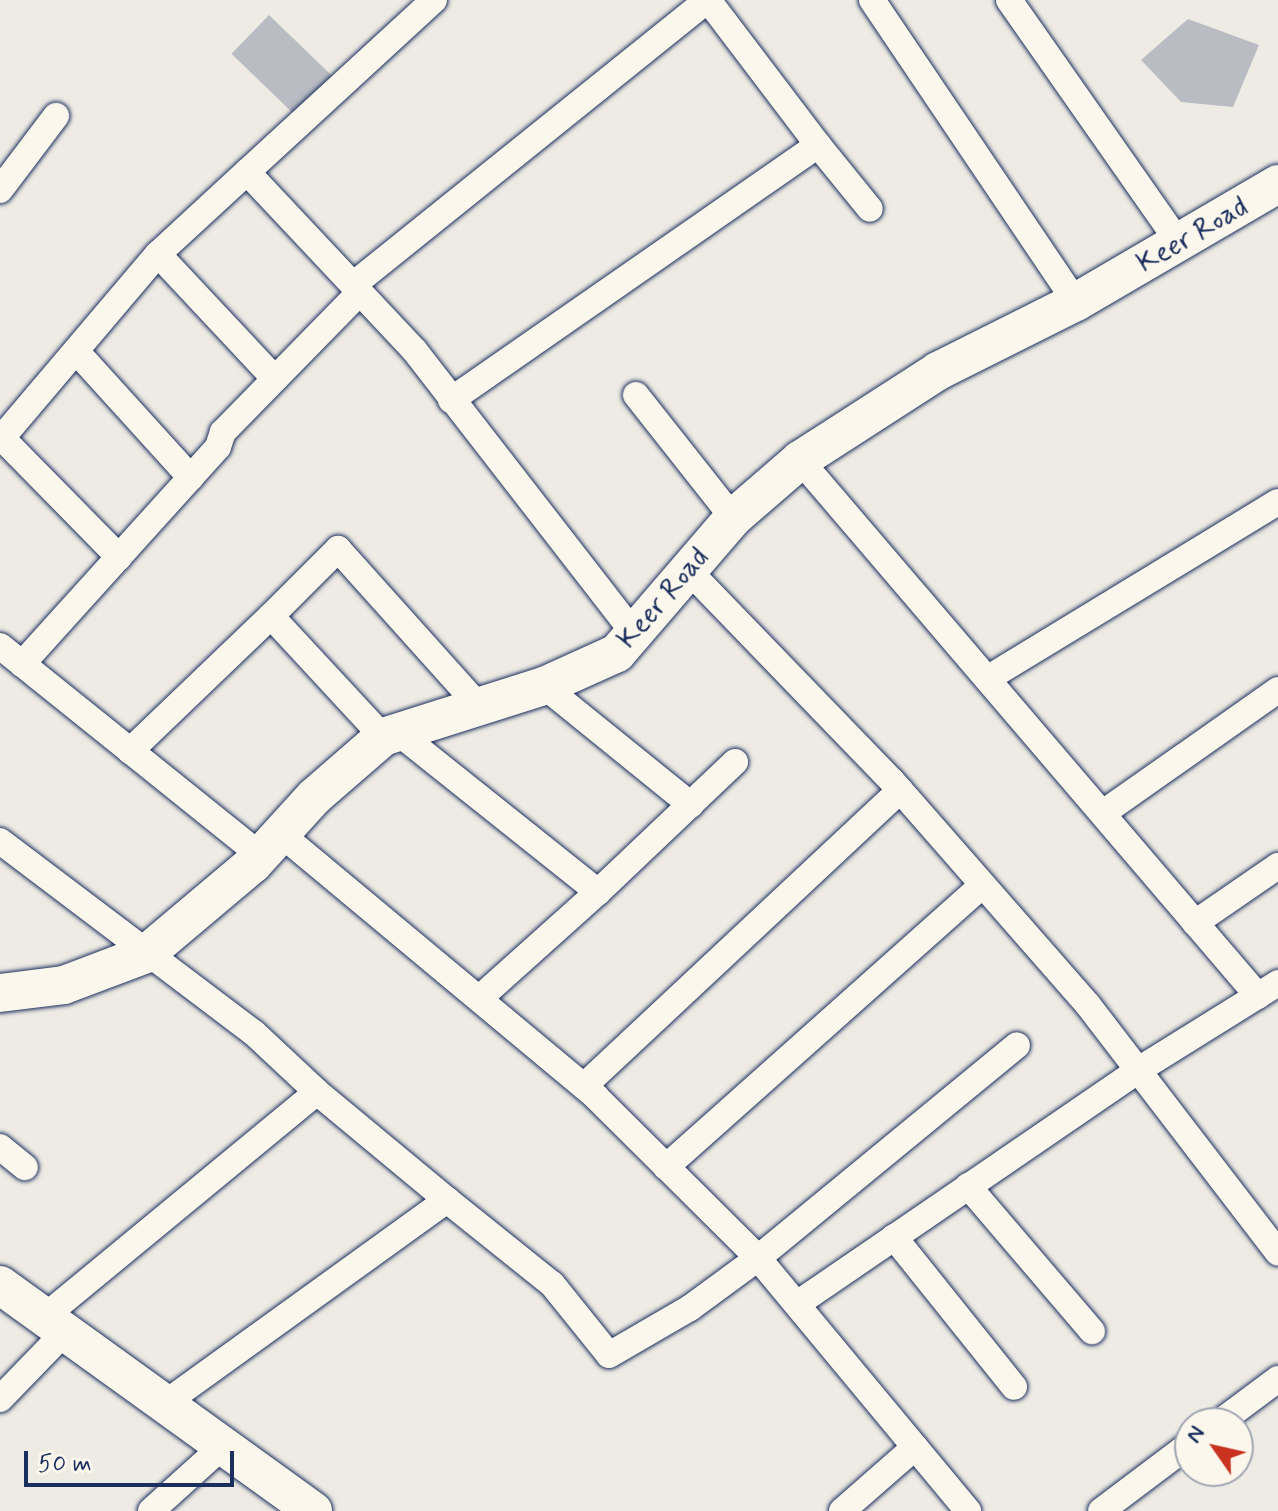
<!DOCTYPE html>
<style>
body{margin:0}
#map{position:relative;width:1278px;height:1511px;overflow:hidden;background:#eeebe4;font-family:Mynerve,sans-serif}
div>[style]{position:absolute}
.building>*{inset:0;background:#b9bcc3;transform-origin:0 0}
.roads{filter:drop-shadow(0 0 2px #1b2f5e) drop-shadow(0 0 2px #1b2f5e)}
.street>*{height:26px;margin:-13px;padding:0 13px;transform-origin:13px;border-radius:13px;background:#fbf7ec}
.secondary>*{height:38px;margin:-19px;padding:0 19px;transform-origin:19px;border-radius:19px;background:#fbf7ec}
span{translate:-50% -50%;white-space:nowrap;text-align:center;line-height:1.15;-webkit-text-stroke:6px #fbf7ec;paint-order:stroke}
.street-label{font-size:28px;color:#1b2f5e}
.north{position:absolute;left:1174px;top:1407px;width:80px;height:80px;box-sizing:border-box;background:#fbf7ec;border:2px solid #a1a7b3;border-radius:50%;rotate:304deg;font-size:22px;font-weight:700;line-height:32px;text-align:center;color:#1b2f5e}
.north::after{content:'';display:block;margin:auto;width:28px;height:36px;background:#c8321e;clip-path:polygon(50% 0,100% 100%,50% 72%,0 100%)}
.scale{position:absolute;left:24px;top:1451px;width:210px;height:36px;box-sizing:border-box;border:4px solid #1b2f5e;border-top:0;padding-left:10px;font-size:24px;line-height:28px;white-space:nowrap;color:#1b2f5e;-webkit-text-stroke:6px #fbf7ec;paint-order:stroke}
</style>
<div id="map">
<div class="building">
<div style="left:269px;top:15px;width:90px;height:54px;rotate:44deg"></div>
<div style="clip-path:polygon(1188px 19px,1259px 45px,1233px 107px,1181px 102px,1141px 60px)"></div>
</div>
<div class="roads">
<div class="street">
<div style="left:434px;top:0;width:254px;rotate:137.4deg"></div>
<div style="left:247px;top:172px;width:245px;rotate:46.8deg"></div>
<div style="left:415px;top:351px;width:361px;rotate:52.2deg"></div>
<div style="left:872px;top:0;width:364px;rotate:56deg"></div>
<div style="left:1009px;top:0;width:298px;rotate:55deg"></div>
<div style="left:818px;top:145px;width:82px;rotate:50.9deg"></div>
<div style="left:0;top:190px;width:93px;rotate:-52.9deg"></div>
<div style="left:158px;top:254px;width:171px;rotate:46.9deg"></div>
<div style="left:353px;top:285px;width:455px;rotate:-38.8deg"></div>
<div style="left:708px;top:0;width:182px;rotate:52.8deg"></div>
<div style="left:818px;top:145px;width:447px;rotate:145.2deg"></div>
<div style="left:76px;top:351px;width:171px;rotate:47.8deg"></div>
<div style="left:636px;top:395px;width:157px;rotate:51.7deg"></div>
<div style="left:2px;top:438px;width:167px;rotate:45.5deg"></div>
<div style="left:0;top:440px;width:244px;rotate:-49.7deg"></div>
<div style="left:158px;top:254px;width:121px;rotate:-42.7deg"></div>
<div style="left:800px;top:460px;width:705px;rotate:49.49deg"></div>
<div style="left:689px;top:571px;width:292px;rotate:46deg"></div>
<div style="left:892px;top:781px;width:298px;rotate:48.8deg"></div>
<div style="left:1088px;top:1005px;width:312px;rotate:52.5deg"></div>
<div style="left:271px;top:616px;width:95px;rotate:-45deg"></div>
<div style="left:338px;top:549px;width:207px;rotate:48.1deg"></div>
<div style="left:0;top:646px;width:335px;rotate:38.8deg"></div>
<div style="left:22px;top:664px;width:292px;rotate:-47.9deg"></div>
<div style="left:218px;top:447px;width:16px;rotate:-72deg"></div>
<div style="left:223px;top:432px;width:196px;rotate:-45.6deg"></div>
<div style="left:990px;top:677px;width:337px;rotate:-31.3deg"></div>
<div style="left:544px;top:686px;width:189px;rotate:39deg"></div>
<div style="left:395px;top:730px;width:260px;rotate:38.6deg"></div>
<div style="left:598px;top:892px;width:189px;rotate:-43.5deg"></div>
<div style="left:130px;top:751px;width:195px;rotate:-43.8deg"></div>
<div style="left:271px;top:616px;width:165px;rotate:47.2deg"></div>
<div style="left:1103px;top:813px;width:214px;rotate:-35.1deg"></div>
<div style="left:282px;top:835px;width:409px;rotate:39.8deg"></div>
<div style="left:596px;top:1097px;width:228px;rotate:44.8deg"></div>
<div style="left:758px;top:1258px;width:329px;rotate:50.3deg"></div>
<div style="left:0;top:841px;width:318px;rotate:37.1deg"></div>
<div style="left:254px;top:1033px;width:86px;rotate:43.1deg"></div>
<div style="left:317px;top:1092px;width:354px;rotate:140.5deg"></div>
<div style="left:1195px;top:923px;width:101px;rotate:-34.5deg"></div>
<div style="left:482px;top:996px;width:156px;rotate:-41.9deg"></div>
<div style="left:584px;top:1086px;width:433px;rotate:-43.1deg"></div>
<div style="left:0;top:1147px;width:32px;rotate:39deg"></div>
<div style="left:666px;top:1167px;width:424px;rotate:-41.7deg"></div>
<div style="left:968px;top:1186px;width:191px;rotate:49.5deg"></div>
<div style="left:447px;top:1200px;width:134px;rotate:38.7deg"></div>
<div style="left:552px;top:1284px;width:91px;rotate:51.2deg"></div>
<div style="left:609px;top:1355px;width:94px;rotate:-30.1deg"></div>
<div style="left:690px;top:1308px;width:84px;rotate:-36.3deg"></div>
<div style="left:758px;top:1258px;width:335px;rotate:-39.4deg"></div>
<div style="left:894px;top:1237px;width:192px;rotate:51.3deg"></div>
<div style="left:797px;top:1304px;width:416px;rotate:-34.4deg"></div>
<div style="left:1140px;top:1069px;width:163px;rotate:-31.9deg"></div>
<div style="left:0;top:1399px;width:93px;rotate:-45.9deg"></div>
<div style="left:164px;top:1404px;width:349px;rotate:-35.8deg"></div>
<div style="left:447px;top:1200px;width:169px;rotate:-140.3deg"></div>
<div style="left:1219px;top:1423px;width:74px;rotate:-36.7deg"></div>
<div style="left:151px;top:1511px;width:97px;rotate:-42.1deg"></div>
<div style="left:842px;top:1511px;width:97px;rotate:-41.2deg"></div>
<div style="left:1101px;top:1511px;width:111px;rotate:-37deg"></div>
</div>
<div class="secondary">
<div style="left:0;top:993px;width:64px;rotate:-7.1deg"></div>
<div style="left:64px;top:985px;width:88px;rotate:-20.7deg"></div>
<div style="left:146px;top:954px;width:140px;rotate:-40.1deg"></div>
<div style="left:253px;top:864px;width:91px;rotate:-47.7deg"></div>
<div style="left:314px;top:797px;width:91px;rotate:-41deg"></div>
<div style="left:383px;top:737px;width:169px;rotate:-17.6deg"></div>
<div style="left:544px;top:686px;width:80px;rotate:-24.3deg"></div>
<div style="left:617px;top:653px;width:178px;rotate:-49.3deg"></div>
<div style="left:733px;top:518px;width:89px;rotate:-40.9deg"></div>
<div style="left:800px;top:460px;width:164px;rotate:-32.8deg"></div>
<div style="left:938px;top:371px;width:154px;rotate:-26.6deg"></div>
<div style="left:1076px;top:302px;width:234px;rotate:-30.3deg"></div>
<div style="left:0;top:1285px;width:386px;rotate:35.8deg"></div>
</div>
</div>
<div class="street-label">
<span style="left:1193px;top:236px;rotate:-30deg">Keer Road</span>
<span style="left:664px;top:599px;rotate:-49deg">Keer Road</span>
</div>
<div class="north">N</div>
<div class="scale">50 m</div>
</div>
